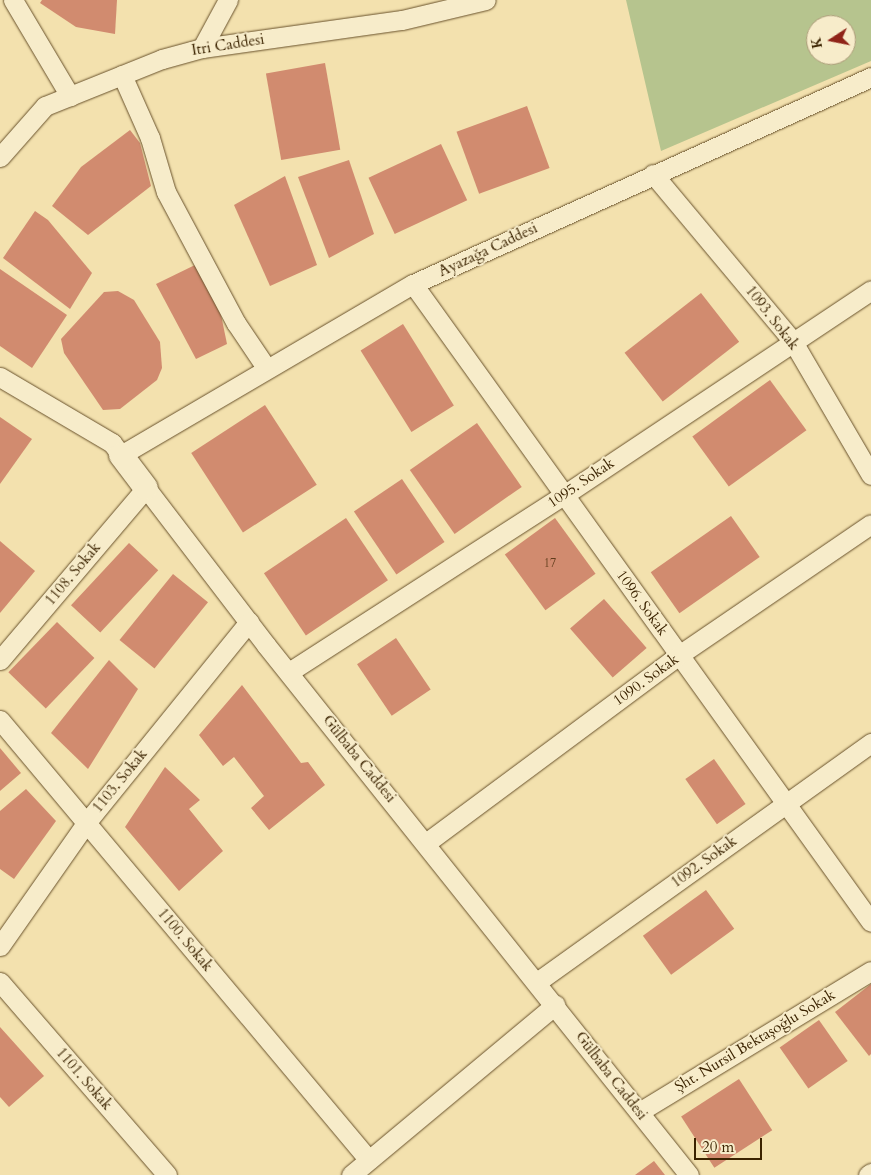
<!DOCTYPE html>
<meta charset="utf-8">
<style>
body{margin:0}
#map{position:relative;width:871px;height:1175px;overflow:hidden;background:#f3e1ae;font-family:Cardo,serif}
div>[style]{position:absolute}
.green>*{inset:0;background:#b6c48e}
.building>*{inset:0;background:#d18b6f;transform-origin:0 0}
.roads{filter:drop-shadow(0 0 1px #69522c) drop-shadow(0 0 1px #69522c)}
.minor>*{height:19px;margin:-9.5px;padding:0 9.5px;transform-origin:9.5px;border-radius:9.5px;background:#f7ecca}
.tertiary>*{height:24px;margin:-12px;padding:0 12px;transform-origin:12px;border-radius:12px;background:#f7ecca}
span{translate:-50% -50%;white-space:nowrap;text-align:center;line-height:1.15;-webkit-text-stroke:4px #f7ecca;paint-order:stroke}
.number-label{font-size:12px;color:#603d1c}
.number-label span{-webkit-text-stroke-width:0}
.street-label{font-size:15px;color:#3b2300}
.north{position:absolute;left:806px;top:15px;width:50px;height:50px;box-sizing:border-box;background:#f7ecca;border:1px solid #ac9c79;border-radius:50%;rotate:259deg;font-size:14px;font-weight:700;line-height:20px;text-align:center;color:#3b2300}
.north::after{content:'';display:block;margin:auto;width:18px;height:22px;background:#8f2418;clip-path:polygon(50% 0,100% 100%,50% 72%,0 100%)}
.scale{position:absolute;left:694px;top:1138px;width:68px;height:22px;box-sizing:border-box;border:2px solid #3b2300;border-top:0;padding-left:6px;font-size:15px;line-height:18px;white-space:nowrap;color:#3b2300;-webkit-text-stroke:4px #f7ecca;paint-order:stroke}
</style>
<div id="map">
<div class="green">
<div style="clip-path:polygon(evenodd,626px 0,871px 0,871px 61px,661px 151px,626px 0,816px 25px,846px 25px,846px 55px,816px 55px,816px 25px)"></div>
</div>
<div class="building">
<div style="clip-path:polygon(42px 0,117px 0,115px 34px,76px 27px,40px 3px)"></div>
<div style="left:325px;top:63px;width:88px;height:60px;rotate:80deg"></div>
<div style="left:527px;top:106px;width:66px;height:75px;rotate:70deg"></div>
<div style="clip-path:polygon(130px 130px,140px 143px,151px 186px,88px 235px,52px 206px,81px 167px)"></div>
<div style="left:441px;top:144px;width:62px;height:80px;rotate:65deg"></div>
<div style="clip-path:polygon(349px 160px,374px 234px,329px 258px,298px 177px)"></div>
<div style="clip-path:polygon(285px 176px,317px 265px,270px 286px,234px 205px)"></div>
<div style="clip-path:polygon(35px 211px,48px 220px,92px 273px,70px 309px,3px 258px)"></div>
<div style="clip-path:polygon(195px 265px,220px 310px,227px 344px,196px 359px,156px 284px)"></div>
<div style="clip-path:polygon(0 269px,67px 315px,32px 368px,0 346px)"></div>
<div style="clip-path:polygon(118px 291px,134px 300px,160px 342px,162px 368px,157px 380px,120px 409px,103px 410px,64px 353px,61px 339px,104px 292px)"></div>
<div style="left:701px;top:293px;width:62px;height:97px;rotate:52deg"></div>
<div style="left:403px;top:324px;width:96px;height:50px;rotate:58deg"></div>
<div style="left:770px;top:380px;width:62px;height:96px;rotate:54deg"></div>
<div style="left:265px;top:405px;width:95px;height:88px;rotate:57deg"></div>
<div style="clip-path:polygon(0 417px,32px 439px,0 484px)"></div>
<div style="left:477px;top:423px;width:78px;height:82px;rotate:55deg"></div>
<div style="left:402px;top:479px;width:76px;height:58px;rotate:56deg"></div>
<div style="left:731px;top:516px;width:50px;height:98px;rotate:55deg"></div>
<div style="left:346px;top:518px;width:75px;height:99px;rotate:56deg"></div>
<div style="left:555px;top:518px;width:69px;height:62px;rotate:54deg"></div>
<div style="clip-path:polygon(0 541px,35px 571px,0 613px)"></div>
<div style="left:129px;top:543px;width:40px;height:85px;rotate:43deg"></div>
<div style="left:173px;top:574px;width:45px;height:85px;rotate:39deg"></div>
<div style="left:604px;top:599px;width:65px;height:45px;rotate:49deg"></div>
<div style="left:57px;top:622px;width:52px;height:70px;rotate:44deg"></div>
<div style="left:396px;top:638px;width:62px;height:47px;rotate:56deg"></div>
<div style="clip-path:polygon(109px 660px,138px 689px,88px 769px,51px 733px)"></div>
<div style="clip-path:polygon(242px 685px,301px 763px,308px 762px,325px 785px,269px 830px,251px 808px,264px 796px,234px 757px,223px 766px,199px 735px)"></div>
<div style="clip-path:polygon(0 748px,21px 773px,0 791px)"></div>
<div style="left:714px;top:759px;width:55px;height:35px;rotate:55deg"></div>
<div style="clip-path:polygon(165px 767px,200px 800px,189px 809px,223px 851px,179px 891px,125px 827px)"></div>
<div style="clip-path:polygon(26px 789px,56px 821px,14px 879px,0 869px,0 811px)"></div>
<div style="left:706px;top:890px;width:48px;height:78px;rotate:54deg"></div>
<div style="clip-path:polygon(871px 984px,871px 1054px,869px 1056px,835px 1012px)"></div>
<div style="left:819px;top:1020px;width:50px;height:48px;rotate:55deg"></div>
<div style="clip-path:polygon(0 1027px,44px 1076px,9px 1107px,0 1097px)"></div>
<div style="left:739px;top:1079px;width:61px;height:69px;rotate:57deg"></div>
<div style="clip-path:polygon(654px 1161px,665px 1175px,635px 1175px)"></div>
</div>
<div class="roads">
<div class="minor">
<div style="left:13px;top:0;width:112px;rotate:59.3deg"></div>
<div style="left:202px;top:48px;width:55px;rotate:-61.6deg"></div>
<div style="left:122px;top:75px;width:69px;rotate:66deg"></div>
<div style="left:150px;top:138px;width:56px;rotate:73.5deg"></div>
<div style="left:166px;top:192px;width:149px;rotate:61.9deg"></div>
<div style="left:236px;top:323px;width:55px;rotate:56deg"></div>
<div style="left:0;top:157px;width:68px;rotate:-48.6deg"></div>
<div style="left:45px;top:106px;width:126px;rotate:-21.9deg"></div>
<div style="left:162px;top:59px;width:41px;rotate:-15.4deg"></div>
<div style="left:202px;top:48px;width:202px;rotate:-8deg"></div>
<div style="left:402px;top:20px;width:86px;rotate:-13.4deg"></div>
<div style="left:653px;top:174px;width:217px;rotate:50.1deg"></div>
<div style="left:792px;top:340px;width:156px;rotate:59.7deg"></div>
<div style="left:413px;top:284px;width:785px;rotate:54.33deg"></div>
<div style="left:0;top:377px;width:130px;rotate:30.5deg"></div>
<div style="left:112px;top:443px;width:15px;rotate:53deg"></div>
<div style="left:121px;top:455px;width:338px;rotate:-30.4deg"></div>
<div style="left:413px;top:284px;width:503px;rotate:-24.32deg"></div>
<div style="left:0;top:660px;width:226px;rotate:-49.7deg"></div>
<div style="left:146px;top:488px;width:198px;rotate:52.6deg"></div>
<div style="left:266px;top:645px;width:678px;rotate:51.41deg"></div>
<div style="left:289px;top:672px;width:327px;rotate:-32.8deg"></div>
<div style="left:564px;top:495px;width:369px;rotate:-33.7deg"></div>
<div style="left:0;top:720px;width:574px;rotate:50.02deg"></div>
<div style="left:426px;top:843px;width:315px;rotate:-36.6deg"></div>
<div style="left:679px;top:655px;width:232px;rotate:-34.3deg"></div>
<div style="left:0;top:946px;width:150px;rotate:-55deg"></div>
<div style="left:86px;top:823px;width:259px;rotate:-51deg"></div>
<div style="left:0;top:982px;width:255px;rotate:49.1deg"></div>
<div style="left:537px;top:982px;width:411px;rotate:-35.6deg"></div>
<div style="left:639px;top:1112px;width:271px;rotate:-31.3deg"></div>
<div style="left:351px;top:1175px;width:266px;rotate:-39.8deg"></div>
<div style="left:868px;top:1175px;width:4px;rotate:-34deg"></div>
</div>
<div class="tertiary">
<div style="left:121px;top:455px;width:41px;rotate:52.9deg"></div>
</div>
</div>
<div class="number-label">
<span style="left:550px;top:564px">17</span>
</div>
<div class="street-label">
<span style="left:228px;top:45px;rotate:-9deg">Itri Caddesi</span>
<span style="left:488px;top:250px;rotate:-25deg">Ayazağa Caddesi</span>
<span style="left:772px;top:318px;rotate:52deg">1093. Sokak</span>
<span style="left:581px;top:483px;rotate:-34deg">1095. Sokak</span>
<span style="left:73px;top:574px;rotate:-50deg">1108. Sokak</span>
<span style="left:642px;top:603px;rotate:54deg">1096. Sokak</span>
<span style="left:646px;top:680px;rotate:-36deg">1090. Sokak</span>
<span style="left:359px;top:759px;rotate:51deg">Gülbaba Caddesi</span>
<span style="left:120px;top:781px;rotate:-51deg">1103. Sokak</span>
<span style="left:704px;top:862px;rotate:-36deg">1092. Sokak</span>
<span style="left:185px;top:940px;rotate:50deg">1100. Sokak</span>
<span style="left:755px;top:1041px;rotate:-31deg">Şht. Nursil Bektaşoğlu Sokak</span>
<span style="left:611px;top:1076px;rotate:52deg">Gülbaba Caddesi</span>
<span style="left:84px;top:1079px;rotate:49deg">1101. Sokak</span>
</div>
<div class="north">K</div>
<div class="scale">20 m</div>
</div>
